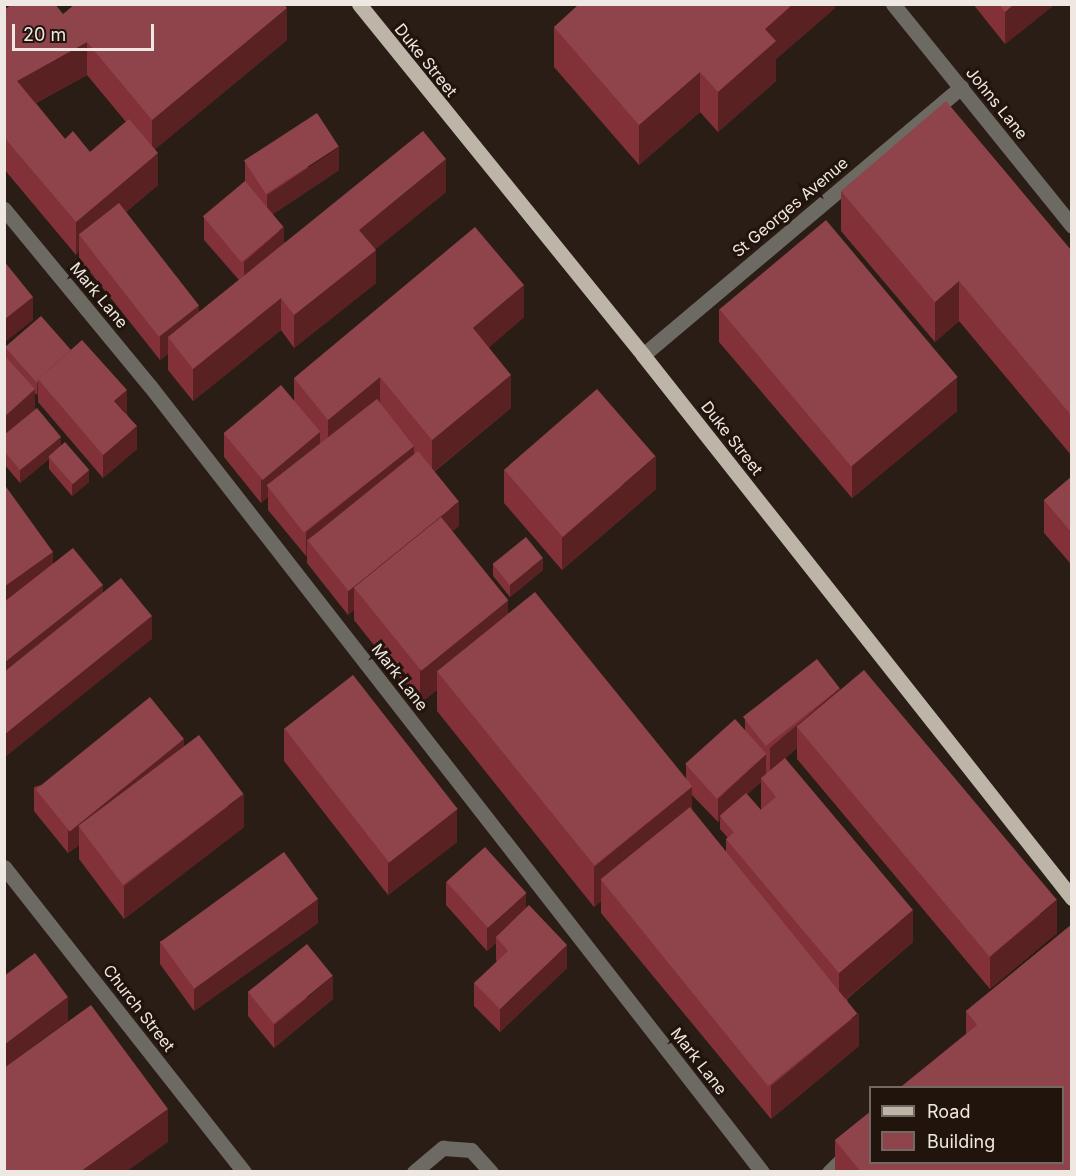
<!DOCTYPE html>
<style>
body{margin:0}
#map{position:relative;width:1076px;height:1176px;overflow:hidden;background:#291d16;font-family:Inter,sans-serif}
div>[style]{position:absolute}
.minor>*{height:15px;margin:-7.5px;padding:0 7.5px;transform-origin:7.5px;border-radius:7.5px;background:#6d6a64}
.major>*{height:15px;margin:-7.5px;padding:0 7.5px;transform-origin:7.5px;border-radius:7.5px;background:#bcb5a8}
.wall>*{inset:0;background:#823138}
.shaded-wall>*{inset:0;background:#5a2123}
.building>*{inset:0;background:#8e444a;transform-origin:0 0}
span{translate:-50% -50%;white-space:nowrap;text-align:center;line-height:1.15;-webkit-text-stroke:6px #20140d;paint-order:stroke}
.street-label{font-size:16px;color:#efe7e2}
.frame{position:absolute;inset:0;border:6px solid #efe7e2;pointer-events:none}
.legend{position:absolute;left:869px;top:1086px;width:195px;height:78px;box-sizing:border-box;background:#20140d;border:2px solid #736862;margin:0;padding:8px 10px;list-style:none;font-size:18px;color:#efe7e2}
.legend li{display:flex;align-items:center;gap:12px;height:30px}
.legend b{width:30px;border:2px solid #736862}
.scale{position:absolute;left:12px;top:24px;width:142px;height:27px;box-sizing:border-box;border:3px solid #efe7e2;border-top:0;padding-left:8px;font-size:18px;line-height:21px;white-space:nowrap;color:#efe7e2;-webkit-text-stroke:4px #20140d;paint-order:stroke}
</style>
<div id="map">
<div class="minor">
<div style="left:893px;top:4px;width:285px;rotate:51.1deg"></div>
<div style="left:4px;top:209px;width:229px;rotate:50.5deg"></div>
<div style="left:150px;top:386px;width:996px;rotate:52.09deg"></div>
<div style="left:643px;top:355px;width:416px;rotate:-40.1deg"></div>
<div style="left:4px;top:867px;width:388px;rotate:51.8deg"></div>
<div style="left:414px;top:1172px;width:38px;rotate:-40deg"></div>
<div style="left:443px;top:1148px;width:28px;rotate:4deg"></div>
<div style="left:471px;top:1150px;width:30px;rotate:48deg"></div>
<div style="left:829px;top:1172px;width:57px;rotate:-44.3deg"></div>
</div>
<div class="major">
<div style="left:359px;top:4px;width:452px;rotate:51deg"></div>
<div style="left:643px;top:355px;width:692px;rotate:51.69deg"></div>
</div>
<div class="wall">
<div style="clip-path:polygon(835px 4px,835px 8px,776px 59px,776px 81px,718px 132px,700px 112px,639px 165px,554px 67px,554px 27px)"></div>
<div style="clip-path:polygon(973px 4px,1055px 4px,1005px 44px)"></div>
<div style="clip-path:polygon(evenodd,4px 10px,63px 14px,287px 40px,155px 149px,158px 185px,126px 212px,199px 312px,239px 280px,204px 240px,204px 217px,245px 182px,245px 161px,339px 170px,273px 214px,284px 243px,446px 192px,375px 249px,376px 283px,294px 348px,281px 330px,193px 401px,168px 370px,168px 354px,160px 360px,79px 258px,79px 251px,76px 255px,4px 169px,4px 10px,87px 75px,126px 122px,90px 152px,65px 139px,36px 103px,87px 75px)"></div>
<div style="clip-path:polygon(841px 191px,1071px 250px,1071px 455px,959px 321px,935px 342px,841px 231px)"></div>
<div style="clip-path:polygon(719px 309px,957px 411px,852px 498px,719px 342px)"></div>
<div style="clip-path:polygon(evenodd,524px 317px,488px 348px,511px 408px,434px 472px,459px 526px,452px 531px,508px 613px,686px 779px,686px 765px,745px 731px,745px 719px,840px 690px,1057px 933px,990px 989px,797px 759px,797px 748px,785px 758px,913px 942px,847px 999px,859px 1046px,771px 1119px,601px 913px,601px 901px,594px 907px,437px 711px,437px 690px,420px 703px,354px 620px,354px 610px,348px 615px,307px 563px,307px 555px,306px 556px,268px 510px,268px 497px,261px 503px,224px 457px,224px 434px,294px 401px,294px 378px,524px 317px,761px 782px,761px 810px,747px 794px,761px 782px,524px 317px,692px 795px,718px 822px,720px 820px,720px 829px,728px 838px,726px 839px,726px 852px,692px 811px,692px 795px)"></div>
<div style="clip-path:polygon(5px 347px,127px 414px,137px 449px,103px 478px,38px 402px,38px 394px,37px 395px,35px 393px,35px 410px,61px 446px,89px 482px,72px 496px,49px 469px,49px 459px,20px 483px,4px 464px)"></div>
<div style="clip-path:polygon(504px 470px,656px 489px,562px 570px,504px 503px)"></div>
<div style="clip-path:polygon(1071px 477px,1071px 564px,1044px 533px,1044px 500px)"></div>
<div style="clip-path:polygon(493px 564px,543px 570px,510px 597px,493px 576px)"></div>
<div style="clip-path:polygon(284px 728px,457px 842px,388px 895px,284px 761px)"></div>
<div style="clip-path:polygon(184px 747px,244px 827px,124px 919px,79px 859px,79px 845px,68px 853px,34px 811px,34px 787px)"></div>
<div style="clip-path:polygon(446px 882px,526px 909px,567px 968px,500px 1032px,474px 1006px,474px 983px,497px 962px,496px 960px,496px 943px,487px 951px,446px 905px)"></div>
<div style="clip-path:polygon(318px 923px,194px 1011px,160px 964px,160px 941px)"></div>
<div style="clip-path:polygon(1071px 925px,1071px 1172px,835px 1172px,835px 1140px,966px 1034px,966px 1011px)"></div>
<div style="clip-path:polygon(248px 992px,333px 999px,274px 1048px,248px 1016px)"></div>
</div>
<div class="shaded-wall">
<div style="clip-path:polygon(793px 4px,835px 4px,835px 8px,776px 59px,776px 81px,718px 132px,718px 92px,765px 29px)"></div>
<div style="clip-path:polygon(1014px 4px,1055px 4px,1005px 44px,1005px 12px)"></div>
<div style="clip-path:polygon(287px 8px,287px 40px,152px 152px,152px 120px)"></div>
<div style="clip-path:polygon(87px 42px,87px 75px,17px 113px,17px 81px)"></div>
<div style="clip-path:polygon(700px 72px,700px 112px,639px 165px,639px 125px)"></div>
<div style="clip-path:polygon(339px 147px,339px 170px,267px 218px,267px 195px)"></div>
<div style="clip-path:polygon(158px 153px,158px 185px,87px 245px,79px 234px,79px 251px,76px 255px,76px 222px)"></div>
<div style="clip-path:polygon(446px 159px,446px 192px,359px 263px,359px 230px)"></div>
<div style="clip-path:polygon(284px 227px,284px 250px,244px 285px,244px 262px)"></div>
<div style="clip-path:polygon(376px 250px,376px 283px,294px 348px,294px 315px)"></div>
<div style="clip-path:polygon(959px 281px,959px 321px,935px 342px,935px 302px)"></div>
<div style="clip-path:polygon(524px 285px,524px 317px,473px 361px,473px 328px)"></div>
<div style="clip-path:polygon(33px 297px,33px 320px,4px 343px,4px 320px)"></div>
<div style="clip-path:polygon(281px 298px,281px 330px,193px 401px,193px 369px)"></div>
<div style="clip-path:polygon(199px 305px,199px 328px,168px 337px,168px 354px,160px 360px,160px 336px)"></div>
<div style="clip-path:polygon(511px 375px,511px 408px,432px 473px,432px 440px)"></div>
<div style="clip-path:polygon(380px 377px,380px 410px,328px 452px,328px 420px)"></div>
<div style="clip-path:polygon(957px 378px,957px 411px,852px 498px,852px 465px)"></div>
<div style="clip-path:polygon(38px 382px,38px 394px,37px 395px,37px 383px)"></div>
<div style="clip-path:polygon(35px 389px,35px 412px,4px 440px,4px 417px)"></div>
<div style="clip-path:polygon(127px 390px,127px 414px,114px 401px)"></div>
<div style="clip-path:polygon(137px 426px,137px 449px,103px 478px,103px 455px)"></div>
<div style="clip-path:polygon(320px 432px,320px 455px,268px 487px,268px 497px,261px 503px,261px 480px)"></div>
<div style="clip-path:polygon(61px 437px,61px 449px,49px 457px,49px 459px,20px 483px,20px 470px)"></div>
<div style="clip-path:polygon(414px 446px,414px 469px,307px 540px,307px 555px,306px 556px,306px 532px)"></div>
<div style="clip-path:polygon(656px 456px,656px 489px,562px 570px,562px 538px)"></div>
<div style="clip-path:polygon(89px 470px,89px 482px,72px 496px,72px 484px)"></div>
<div style="clip-path:polygon(459px 502px,459px 526px,365px 601px,354px 587px,354px 610px,348px 615px,348px 591px)"></div>
<div style="clip-path:polygon(53px 552px,53px 585px,4px 619px,4px 587px)"></div>
<div style="clip-path:polygon(543px 558px,543px 570px,510px 597px,510px 585px)"></div>
<div style="clip-path:polygon(103px 585px,103px 609px,4px 686px,4px 663px)"></div>
<div style="clip-path:polygon(508px 600px,508px 633px,437px 671px,437px 690px,420px 703px,420px 670px)"></div>
<div style="clip-path:polygon(152px 616px,152px 639px,4px 758px,4px 735px)"></div>
<div style="clip-path:polygon(840px 688px,840px 711px,797px 727px,797px 748px,770px 772px,770px 748px)"></div>
<div style="clip-path:polygon(184px 739px,184px 762px,79px 827px,79px 845px,68px 853px,68px 830px)"></div>
<div style="clip-path:polygon(766px 754px,766px 777px,761px 778px,761px 782px,721px 819px,720px 817px,720px 820px,718px 822px,718px 799px)"></div>
<div style="clip-path:polygon(692px 787px,692px 827px,601px 880px,601px 901px,594px 907px,594px 867px)"></div>
<div style="clip-path:polygon(244px 794px,244px 827px,124px 919px,124px 886px)"></div>
<div style="clip-path:polygon(457px 809px,457px 842px,388px 895px,388px 863px)"></div>
<div style="clip-path:polygon(526px 893px,526px 916px,496px 937px,496px 943px,487px 951px,487px 928px)"></div>
<div style="clip-path:polygon(318px 899px,318px 923px,194px 1011px,194px 988px)"></div>
<div style="clip-path:polygon(1057px 900px,1057px 933px,990px 989px,990px 957px)"></div>
<div style="clip-path:polygon(913px 910px,913px 942px,839px 1005px,839px 973px)"></div>
<div style="clip-path:polygon(567px 945px,567px 968px,500px 1032px,500px 1009px)"></div>
<div style="clip-path:polygon(333px 976px,333px 999px,274px 1048px,274px 1025px)"></div>
<div style="clip-path:polygon(68px 997px,68px 1021px,4px 1068px,4px 1045px)"></div>
<div style="clip-path:polygon(859px 1013px,859px 1046px,771px 1119px,771px 1086px)"></div>
<div style="clip-path:polygon(168px 1109px,168px 1142px,126px 1172px,80px 1172px)"></div>
</div>
<div class="building">
<div style="clip-path:polygon(12px 4px,55px 4px,63px 14px,75px 4px,284px 4px,287px 8px,152px 120px,87px 42px,17px 81px,65px 139px,73px 131px,90px 152px,129px 119px,158px 153px,76px 222px,4px 137px,4px 10px)"></div>
<div style="clip-path:polygon(579px 4px,793px 4px,765px 29px,776px 41px,718px 92px,700px 72px,639px 125px,554px 27px)"></div>
<div style="clip-path:polygon(999px 4px,1014px 4px,1005px 12px)"></div>
<div style="clip-path:polygon(946px 101px,1071px 250px,1071px 415px,959px 281px,935px 302px,841px 191px)"></div>
<div style="left:317px;top:113px;width:40px;height:87px;rotate:57deg"></div>
<div style="clip-path:polygon(423px 131px,446px 159px,359px 230px,376px 250px,294px 315px,281px 298px,193px 369px,168px 337px)"></div>
<div style="left:245px;top:181px;width:60px;height:55px;rotate:50deg"></div>
<div style="left:119px;top:203px;width:130px;height:51px;rotate:52deg"></div>
<div style="left:826px;top:220px;width:205px;height:139px;rotate:50deg"></div>
<div style="clip-path:polygon(475px 227px,524px 285px,473px 328px,511px 375px,432px 440px,380px 377px,328px 420px,294px 378px)"></div>
<div style="clip-path:polygon(4px 261px,33px 297px,4px 320px)"></div>
<div style="clip-path:polygon(41px 316px,71px 350px,38px 379px,37px 383px,5px 347px)"></div>
<div style="clip-path:polygon(82px 340px,127px 390px,114px 401px,137px 426px,103px 455px,38px 379px)"></div>
<div style="clip-path:polygon(4px 355px,35px 389px,4px 417px)"></div>
<div style="left:281px;top:385px;width:61px;height:75px;rotate:50deg"></div>
<div style="left:597px;top:389px;width:89px;height:123px;rotate:49deg"></div>
<div style="left:377px;top:399px;width:60px;height:140px;rotate:52deg"></div>
<div style="clip-path:polygon(37px 408px,61px 437px,20px 470px,4px 451px,4px 435px)"></div>
<div style="left:65px;top:442px;width:37px;height:22px;rotate:49deg"></div>
<div style="left:418px;top:451px;width:65px;height:142px;rotate:51deg"></div>
<div style="clip-path:polygon(1071px 477px,1071px 532px,1044px 500px)"></div>
<div style="clip-path:polygon(4px 484px,53px 552px,4px 587px)"></div>
<div style="left:441px;top:517px;width:107px;height:112px;rotate:51deg"></div>
<div style="left:526px;top:537px;width:27px;height:43px;rotate:51deg"></div>
<div style="clip-path:polygon(73px 548px,103px 585px,4px 663px,4px 602px)"></div>
<div style="clip-path:polygon(121px 578px,152px 616px,4px 735px,4px 672px)"></div>
<div style="left:535px;top:592px;width:250px;height:126px;rotate:51deg"></div>
<div style="left:817px;top:659px;width:37px;height:94px;rotate:52deg"></div>
<div style="left:864px;top:670px;width:300px;height:88px;rotate:50deg"></div>
<div style="left:353px;top:675px;width:170px;height:87px;rotate:52deg"></div>
<div style="left:150px;top:697px;width:54px;height:147px;rotate:51deg"></div>
<div style="left:735px;top:719px;width:47px;height:67px;rotate:48deg"></div>
<div style="left:199px;top:735px;width:74px;height:151px;rotate:53deg"></div>
<div style="clip-path:polygon(785px 758px,913px 910px,839px 973px,726px 839px,776px 797px,761px 778px)"></div>
<div style="left:746px;top:793px;width:23px;height:35px;rotate:49deg"></div>
<div style="left:690px;top:807px;width:266px;height:115px;rotate:51deg"></div>
<div style="left:485px;top:847px;width:62px;height:52px;rotate:48deg"></div>
<div style="left:284px;top:852px;width:58px;height:153px;rotate:54deg"></div>
<div style="clip-path:polygon(529px 905px,567px 945px,500px 1009px,474px 983px,508px 951px,496px 937px)"></div>
<div style="clip-path:polygon(1071px 925px,1071px 1172px,861px 1172px,835px 1140px,870px 1112px,870px 1162px,1062px 1162px,1062px 1088px,900px 1088px,977px 1025px,966px 1011px)"></div>
<div style="left:307px;top:944px;width:41px;height:76px;rotate:51deg"></div>
<div style="clip-path:polygon(35px 953px,68px 997px,4px 1045px,4px 976px)"></div>
<div style="clip-path:polygon(91px 1005px,168px 1109px,80px 1172px,4px 1172px,4px 1068px)"></div>
</div>
<div class="street-label">
<span style="left:426px;top:60px;rotate:51deg">Duke Street</span>
<span style="left:997px;top:103px;rotate:51deg">Johns Lane</span>
<span style="left:790px;top:207px;rotate:-40deg">St Georges Avenue</span>
<span style="left:99px;top:295px;rotate:50deg">Mark Lane</span>
<span style="left:732px;top:438px;rotate:52deg">Duke Street</span>
<span style="left:400px;top:677px;rotate:52deg">Mark Lane</span>
<span style="left:139px;top:1008px;rotate:52deg">Church Street</span>
<span style="left:699px;top:1061px;rotate:52deg">Mark Lane</span>
</div>
<div class="frame"></div>
<ul class="legend">
<li><b style="height:8px;background:#bcb5a8"></b>Road</li>
<li><b style="height:16px;background:#8e444a"></b>Building</li>
</ul>
<div class="scale">20 m</div>
</div>
